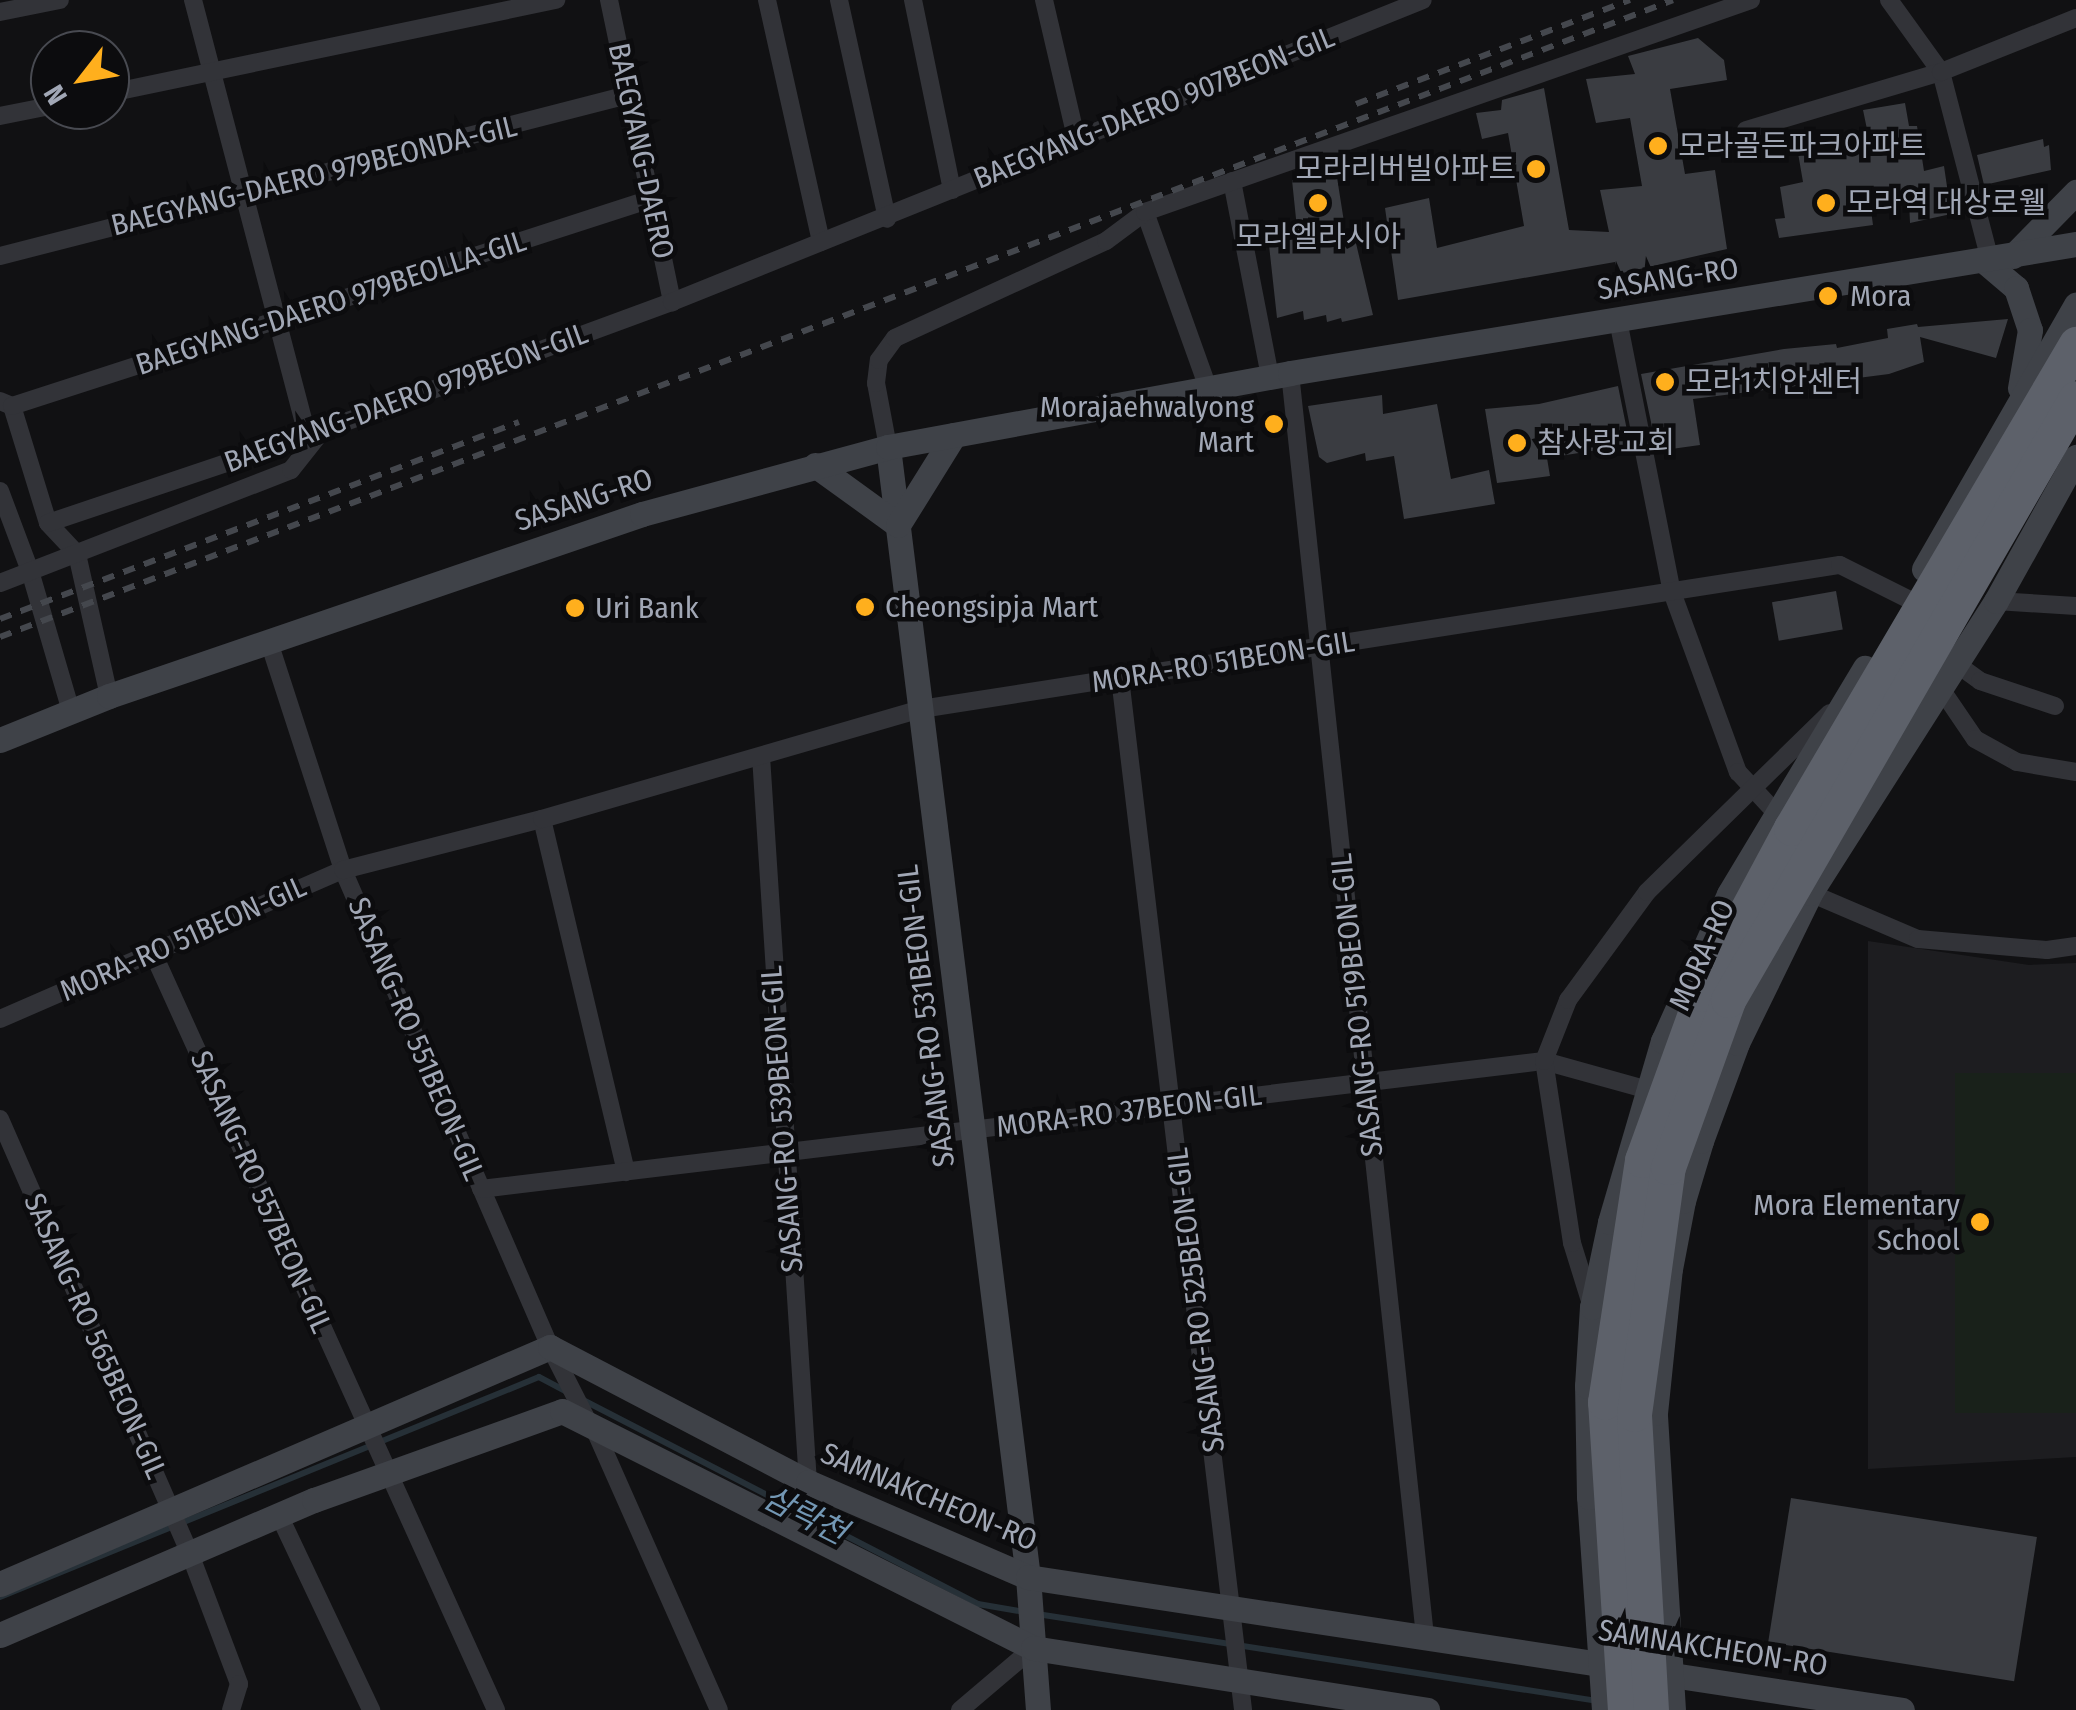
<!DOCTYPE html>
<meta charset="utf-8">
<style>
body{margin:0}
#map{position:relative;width:2076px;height:1710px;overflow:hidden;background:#111113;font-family:"Fira Sans Condensed","Noto Sans KR",sans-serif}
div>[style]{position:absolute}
.built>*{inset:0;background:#1d1d20}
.green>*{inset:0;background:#19211a;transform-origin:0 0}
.stream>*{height:6px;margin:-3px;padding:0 3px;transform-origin:3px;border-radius:3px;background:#263037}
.building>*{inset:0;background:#3a3c41;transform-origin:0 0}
.street>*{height:18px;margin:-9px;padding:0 9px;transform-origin:9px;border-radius:9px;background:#323338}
.secondary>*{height:25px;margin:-12.5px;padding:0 12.5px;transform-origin:12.5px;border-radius:12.5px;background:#3f4248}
.highway>*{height:35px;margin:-17.5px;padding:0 17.5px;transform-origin:17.5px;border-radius:17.5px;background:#5d616a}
.rail>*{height:6px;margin-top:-3px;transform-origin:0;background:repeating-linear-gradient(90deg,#44474d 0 12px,transparent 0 22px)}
.dots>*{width:28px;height:28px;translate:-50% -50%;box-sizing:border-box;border:5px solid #0c0c0e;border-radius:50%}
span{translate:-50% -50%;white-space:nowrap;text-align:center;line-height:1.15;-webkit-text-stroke:9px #0c0c0e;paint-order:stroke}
.street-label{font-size:30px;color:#a1a7b5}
.poi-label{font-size:30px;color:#a1a7b5}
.left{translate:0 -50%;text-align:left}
.right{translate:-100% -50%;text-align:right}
.water-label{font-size:32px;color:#7397b4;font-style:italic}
.north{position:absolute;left:30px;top:30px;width:100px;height:100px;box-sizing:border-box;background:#0c0c0e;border:2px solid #484a51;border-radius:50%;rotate:239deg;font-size:28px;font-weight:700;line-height:40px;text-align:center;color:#a1a7b5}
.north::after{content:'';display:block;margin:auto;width:35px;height:45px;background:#ffaf1d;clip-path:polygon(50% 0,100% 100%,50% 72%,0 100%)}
</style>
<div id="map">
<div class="built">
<div style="clip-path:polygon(1868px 941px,2029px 965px,2076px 963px,2076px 1457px,1868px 1469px)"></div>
</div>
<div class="green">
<div style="left:2076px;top:1073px;width:340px;height:121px;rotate:90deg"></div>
</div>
<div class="stream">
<div style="left:583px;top:1400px;width:445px;rotate:27.3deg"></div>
<div style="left:978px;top:1604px;width:48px;rotate:9.7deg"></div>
<div style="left:0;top:1597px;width:582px;rotate:-22.2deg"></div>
<div style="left:539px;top:1377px;width:32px;rotate:28deg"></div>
<div style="left:1037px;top:1614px;width:568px;rotate:8.82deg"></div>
</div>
<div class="building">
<div style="clip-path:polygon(1698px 38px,1724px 60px,1727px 80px,1670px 89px,1685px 174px,1715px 170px,1727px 249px,1618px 274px,1615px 262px,1398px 300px,1385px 208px,1429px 198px,1437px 248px,1524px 226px,1508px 133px,1482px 139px,1476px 113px,1501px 110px,1502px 100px,1544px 88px,1569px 230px,1609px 232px,1600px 190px,1642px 186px,1630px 118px,1596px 123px,1586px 79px,1635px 74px,1628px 56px)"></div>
<div style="clip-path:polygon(1905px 103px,1909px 126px,1917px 126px,1924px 171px,1944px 166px,1951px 214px,1910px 223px,1909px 201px,1871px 210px,1873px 225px,1779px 238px,1775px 219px,1785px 218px,1780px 187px,1803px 182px,1798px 153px,1869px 139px,1863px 110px)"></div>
<div style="clip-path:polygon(2043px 139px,2044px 147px,2049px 145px,2051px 170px,1984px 185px,1977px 155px)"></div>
<div style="clip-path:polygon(1336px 171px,1347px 241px,1355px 239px,1373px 315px,1342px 322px,1341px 318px,1327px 322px,1326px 315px,1304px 320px,1303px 311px,1277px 318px,1269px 245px,1298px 238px,1292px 180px)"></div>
<div style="clip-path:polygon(2008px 319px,1996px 358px,1920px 337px,1924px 362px,1889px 374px,1693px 399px,1700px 445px,1657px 451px,1641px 374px,1784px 349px,1836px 344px,1837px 348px,1888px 338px,1887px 329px,1917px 324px,1918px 327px)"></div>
<div style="clip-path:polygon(1618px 386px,1630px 445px,1547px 458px,1550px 476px,1497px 483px,1485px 409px,1539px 404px)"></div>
<div style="clip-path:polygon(1382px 395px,1383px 414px,1437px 404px,1451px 479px,1489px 470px,1495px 504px,1404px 519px,1394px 456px,1366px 461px,1365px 453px,1327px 463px,1319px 457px,1308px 406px)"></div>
<div style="left:1836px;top:591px;width:39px;height:65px;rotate:80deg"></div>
<div style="left:1791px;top:1498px;width:249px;height:146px;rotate:9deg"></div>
</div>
<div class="street">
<div style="left:193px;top:0;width:451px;rotate:75.3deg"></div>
<div style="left:609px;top:0;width:309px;rotate:78.2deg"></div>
<div style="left:767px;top:0;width:248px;rotate:77.4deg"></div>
<div style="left:839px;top:0;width:224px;rotate:77.6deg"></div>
<div style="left:913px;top:0;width:194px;rotate:78.4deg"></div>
<div style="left:1044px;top:0;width:142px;rotate:76.9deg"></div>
<div style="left:1889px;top:0;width:89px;rotate:54.2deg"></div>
<div style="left:1941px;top:72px;width:194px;rotate:75.4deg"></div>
<div style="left:0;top:12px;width:61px;rotate:-11.3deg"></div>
<div style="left:110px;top:93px;width:456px;rotate:-11.8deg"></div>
<div style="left:0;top:116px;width:51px;rotate:-11.3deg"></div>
<div style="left:1746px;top:130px;width:203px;rotate:-16.6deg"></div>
<div style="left:1941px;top:72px;width:145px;rotate:-21.8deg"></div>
<div style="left:1232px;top:181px;width:199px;rotate:79deg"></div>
<div style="left:1145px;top:212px;width:187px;rotate:70.3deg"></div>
<div style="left:0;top:256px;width:648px;rotate:-14.38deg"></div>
<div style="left:1618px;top:320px;width:277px;rotate:78.8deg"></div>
<div style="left:1672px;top:592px;width:192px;rotate:69.9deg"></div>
<div style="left:1738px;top:772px;width:54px;rotate:47.2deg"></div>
<div style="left:1290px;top:373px;width:1271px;rotate:83.9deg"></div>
<div style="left:0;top:401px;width:13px;rotate:23deg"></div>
<div style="left:12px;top:406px;width:122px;rotate:72.9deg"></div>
<div style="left:48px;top:523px;width:42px;rotate:46.9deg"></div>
<div style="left:77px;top:554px;width:146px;rotate:77.3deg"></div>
<div style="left:12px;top:406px;width:672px;rotate:-17.95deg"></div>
<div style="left:888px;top:447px;width:65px;rotate:-100.6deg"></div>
<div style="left:876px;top:383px;width:23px;rotate:-83deg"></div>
<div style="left:879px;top:360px;width:27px;rotate:-54deg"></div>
<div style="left:895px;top:338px;width:232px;rotate:-24.7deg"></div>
<div style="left:1106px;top:241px;width:49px;rotate:-36.6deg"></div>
<div style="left:1145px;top:212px;width:642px;rotate:-19.28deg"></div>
<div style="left:0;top:491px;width:85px;rotate:69.4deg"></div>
<div style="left:30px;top:571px;width:146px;rotate:73.7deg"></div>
<div style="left:48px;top:523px;width:273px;rotate:-18.6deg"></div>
<div style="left:307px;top:436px;width:389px;rotate:-20.2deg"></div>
<div style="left:672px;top:302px;width:809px;rotate:-21.91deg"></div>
<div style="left:0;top:583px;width:312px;rotate:-21.2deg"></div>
<div style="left:291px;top:470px;width:48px;rotate:-51.7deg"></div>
<div style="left:1996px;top:601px;width:80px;rotate:3.6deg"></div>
<div style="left:269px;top:642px;width:240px;rotate:72deg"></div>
<div style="left:343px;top:870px;width:520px;rotate:66.54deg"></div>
<div style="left:550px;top:1347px;width:89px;rotate:63.1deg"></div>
<div style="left:1954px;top:662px;width:32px;rotate:36deg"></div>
<div style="left:1980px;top:681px;width:79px;rotate:18.4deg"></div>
<div style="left:1120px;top:678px;width:1039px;rotate:83.2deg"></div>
<div style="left:1939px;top:686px;width:64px;rotate:55.8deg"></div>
<div style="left:1975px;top:739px;width:48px;rotate:28.7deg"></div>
<div style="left:2017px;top:762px;width:60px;rotate:9.6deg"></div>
<div style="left:761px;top:756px;width:728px;rotate:86.3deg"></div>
<div style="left:542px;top:819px;width:363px;rotate:76.6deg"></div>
<div style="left:1810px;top:893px;width:117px;rotate:23.1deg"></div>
<div style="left:1918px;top:939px;width:129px;rotate:4.9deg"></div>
<div style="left:2047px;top:950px;width:29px;rotate:-8deg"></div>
<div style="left:153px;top:953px;width:831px;rotate:65.62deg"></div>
<div style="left:0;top:1019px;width:374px;rotate:-23.5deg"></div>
<div style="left:343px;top:870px;width:205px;rotate:-14.4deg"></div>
<div style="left:542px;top:819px;width:395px;rotate:-16.2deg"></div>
<div style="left:921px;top:709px;width:930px;rotate:-8.91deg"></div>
<div style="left:1840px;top:565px;width:76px;rotate:26.6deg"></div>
<div style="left:0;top:1119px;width:475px;rotate:66.4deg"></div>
<div style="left:190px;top:1554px;width:139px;rotate:69.3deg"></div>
<div style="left:239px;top:1684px;width:27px;rotate:107deg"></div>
<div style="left:481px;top:1189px;width:1071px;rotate:-6.87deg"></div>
<div style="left:1544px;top:1061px;width:119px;rotate:15.5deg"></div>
<div style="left:1591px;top:1304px;width:64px;rotate:-107.3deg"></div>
<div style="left:1572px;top:1243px;width:184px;rotate:-98.7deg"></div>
<div style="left:1544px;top:1061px;width:66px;rotate:-68.5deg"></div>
<div style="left:1568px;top:1000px;width:134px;rotate:-53.8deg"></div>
<div style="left:1647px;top:892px;width:256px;rotate:-44.4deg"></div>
<div style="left:594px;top:1428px;width:308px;rotate:66.1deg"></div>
<div style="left:279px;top:1515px;width:216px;rotate:64.7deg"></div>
<div style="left:960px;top:1710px;width:96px;rotate:-40.3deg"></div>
</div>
<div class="secondary">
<div style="left:2013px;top:256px;width:90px;rotate:-45.5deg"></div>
<div style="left:1984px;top:261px;width:42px;rotate:40.2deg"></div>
<div style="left:2016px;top:288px;width:44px;rotate:71.6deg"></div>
<div style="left:2030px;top:330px;width:59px;rotate:99.8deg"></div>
<div style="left:888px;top:447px;width:1139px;rotate:82.94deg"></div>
<div style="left:1028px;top:1577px;width:133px;rotate:85.7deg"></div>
<div style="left:815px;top:465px;width:102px;rotate:35.9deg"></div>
<div style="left:898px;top:525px;width:106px;rotate:-58.1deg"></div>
<div style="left:1924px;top:569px;width:305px;rotate:-60.1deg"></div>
<div style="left:0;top:740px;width:118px;rotate:-22deg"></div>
<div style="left:109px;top:696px;width:563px;rotate:-18.85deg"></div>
<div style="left:642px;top:514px;width:255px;rotate:-15.2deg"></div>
<div style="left:888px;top:447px;width:409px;rotate:-10.4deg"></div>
<div style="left:1290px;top:373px;width:797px;rotate:-9.32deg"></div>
<div style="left:0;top:1584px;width:599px;rotate:-23.31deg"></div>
<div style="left:550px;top:1347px;width:291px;rotate:27.6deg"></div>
<div style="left:808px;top:1482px;width:240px;rotate:23.4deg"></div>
<div style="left:1028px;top:1577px;width:884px;rotate:8.65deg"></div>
<div style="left:0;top:1635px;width:342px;rotate:-23.3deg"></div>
<div style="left:314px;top:1500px;width:263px;rotate:-19.7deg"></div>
<div style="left:562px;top:1411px;width:527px;rotate:26.71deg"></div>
<div style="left:1033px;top:1648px;width:399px;rotate:8.9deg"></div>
<div style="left:1604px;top:1710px;width:214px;rotate:-94deg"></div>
<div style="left:1589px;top:1497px;width:111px;rotate:-91deg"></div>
<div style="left:1587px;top:1386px;width:79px;rotate:-86.4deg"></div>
<div style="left:1592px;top:1307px;width:87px;rotate:-78deg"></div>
<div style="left:1610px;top:1222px;width:189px;rotate:-73.7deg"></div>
<div style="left:1663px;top:1041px;width:161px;rotate:-65.8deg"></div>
<div style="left:1729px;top:894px;width:264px;rotate:-59deg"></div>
<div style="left:1673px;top:1710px;width:298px;rotate:-93.5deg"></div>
<div style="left:1655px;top:1413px;width:145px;rotate:-84.1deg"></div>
<div style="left:1670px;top:1269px;width:69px;rotate:-79.2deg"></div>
<div style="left:1683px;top:1201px;width:63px;rotate:-73.3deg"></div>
<div style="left:1701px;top:1141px;width:104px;rotate:-69.8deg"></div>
<div style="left:1737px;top:1043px;width:167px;rotate:-64deg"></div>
<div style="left:1810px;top:893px;width:346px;rotate:-57.5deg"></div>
<div style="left:1996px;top:601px;width:165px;rotate:-60.9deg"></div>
</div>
<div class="highway">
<div style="left:1625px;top:1710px;width:309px;rotate:-93.7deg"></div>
<div style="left:1605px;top:1402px;width:245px;rotate:-81.3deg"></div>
<div style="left:1642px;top:1160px;width:177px;rotate:-70.1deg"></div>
<div style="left:1702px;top:994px;width:188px;rotate:-61.8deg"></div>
<div style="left:1791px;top:828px;width:562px;rotate:-59.51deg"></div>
<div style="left:1651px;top:1710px;width:296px;rotate:-93.3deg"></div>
<div style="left:1634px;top:1414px;width:249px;rotate:-82.2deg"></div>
<div style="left:1668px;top:1167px;width:177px;rotate:-70.2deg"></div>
<div style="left:1728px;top:1000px;width:695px;rotate:-59.97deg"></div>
</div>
<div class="rail">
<div style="left:1356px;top:104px;width:293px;rotate:-20.8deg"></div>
<div style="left:0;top:619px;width:555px;rotate:-20.79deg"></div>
<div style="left:0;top:637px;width:1790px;rotate:-20.84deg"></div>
</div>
<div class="dots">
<div style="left:1658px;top:146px;background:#ffaf1d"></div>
<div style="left:1536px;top:169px;background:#ffaf1d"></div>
<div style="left:1318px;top:203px;background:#ffaf1d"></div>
<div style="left:1826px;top:203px;background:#ffaf1d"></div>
<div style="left:1828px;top:296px;background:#ffaf1d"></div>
<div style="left:1665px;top:382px;background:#ffaf1d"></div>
<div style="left:1274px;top:424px;background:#ffaf1d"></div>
<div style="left:1517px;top:443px;background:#ffaf1d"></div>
<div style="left:865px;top:607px;background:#ffaf1d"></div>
<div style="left:575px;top:608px;background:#ffaf1d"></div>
<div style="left:1980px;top:1222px;background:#ffaf1d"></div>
</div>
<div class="street-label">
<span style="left:1154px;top:108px;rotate:-22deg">BAEGYANG-DAERO 907BEON-GIL</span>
<span style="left:641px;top:151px;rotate:78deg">BAEGYANG-DAERO</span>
<span style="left:314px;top:176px;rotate:-14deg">BAEGYANG-DAERO 979BEONDA-GIL</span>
<span style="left:1668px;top:279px;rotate:-9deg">SASANG-RO</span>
<span style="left:331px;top:303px;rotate:-18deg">BAEGYANG-DAERO 979BEOLLA-GIL</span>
<span style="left:406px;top:398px;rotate:-20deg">BAEGYANG-DAERO 979BEON-GIL</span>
<span style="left:584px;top:500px;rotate:-18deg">SASANG-RO</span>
<span style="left:1223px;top:662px;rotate:-9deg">MORA-RO 51BEON-GIL</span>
<span style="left:183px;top:939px;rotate:-24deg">MORA-RO 51BEON-GIL</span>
<span style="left:1702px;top:955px;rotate:-66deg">MORA-RO</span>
<span style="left:1357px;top:1005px;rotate:-96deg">SASANG-RO 519BEON-GIL</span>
<span style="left:926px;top:1016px;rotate:-97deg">SASANG-RO 531BEON-GIL</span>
<span style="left:416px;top:1039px;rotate:67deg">SASANG-RO 551BEON-GIL</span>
<span style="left:1129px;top:1111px;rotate:-7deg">MORA-RO 37BEON-GIL</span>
<span style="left:782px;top:1119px;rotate:-94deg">SASANG-RO 539BEON-GIL</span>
<span style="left:261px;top:1192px;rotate:66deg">SASANG-RO 557BEON-GIL</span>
<span style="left:1196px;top:1300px;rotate:-97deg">SASANG-RO 525BEON-GIL</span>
<span style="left:95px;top:1336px;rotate:66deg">SASANG-RO 565BEON-GIL</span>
<span style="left:929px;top:1497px;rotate:23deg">SAMNAKCHEON-RO</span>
<span style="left:1713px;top:1648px;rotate:9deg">SAMNAKCHEON-RO</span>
</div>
<div class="poi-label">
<span class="left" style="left:1678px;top:146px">모라골든파크아파트</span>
<span class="right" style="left:1516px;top:169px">모라리버빌아파트</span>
<span class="left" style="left:1846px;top:203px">모라역 대상로웰</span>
<span style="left:1318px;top:237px">모라엘라시아</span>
<span class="left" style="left:1850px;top:296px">Mora</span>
<span class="left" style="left:1685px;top:382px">모라1치안센터</span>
<span class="right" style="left:1254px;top:424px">Morajaehwalyong<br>Mart</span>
<span class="left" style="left:1537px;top:443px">참사랑교회</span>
<span class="left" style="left:885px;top:607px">Cheongsipja Mart</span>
<span class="left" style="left:595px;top:608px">Uri Bank</span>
<span class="right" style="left:1960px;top:1222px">Mora Elementary<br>School</span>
</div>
<div class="water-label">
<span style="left:805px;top:1515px;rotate:27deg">삼락천</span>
</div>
<div class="north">N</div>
</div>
